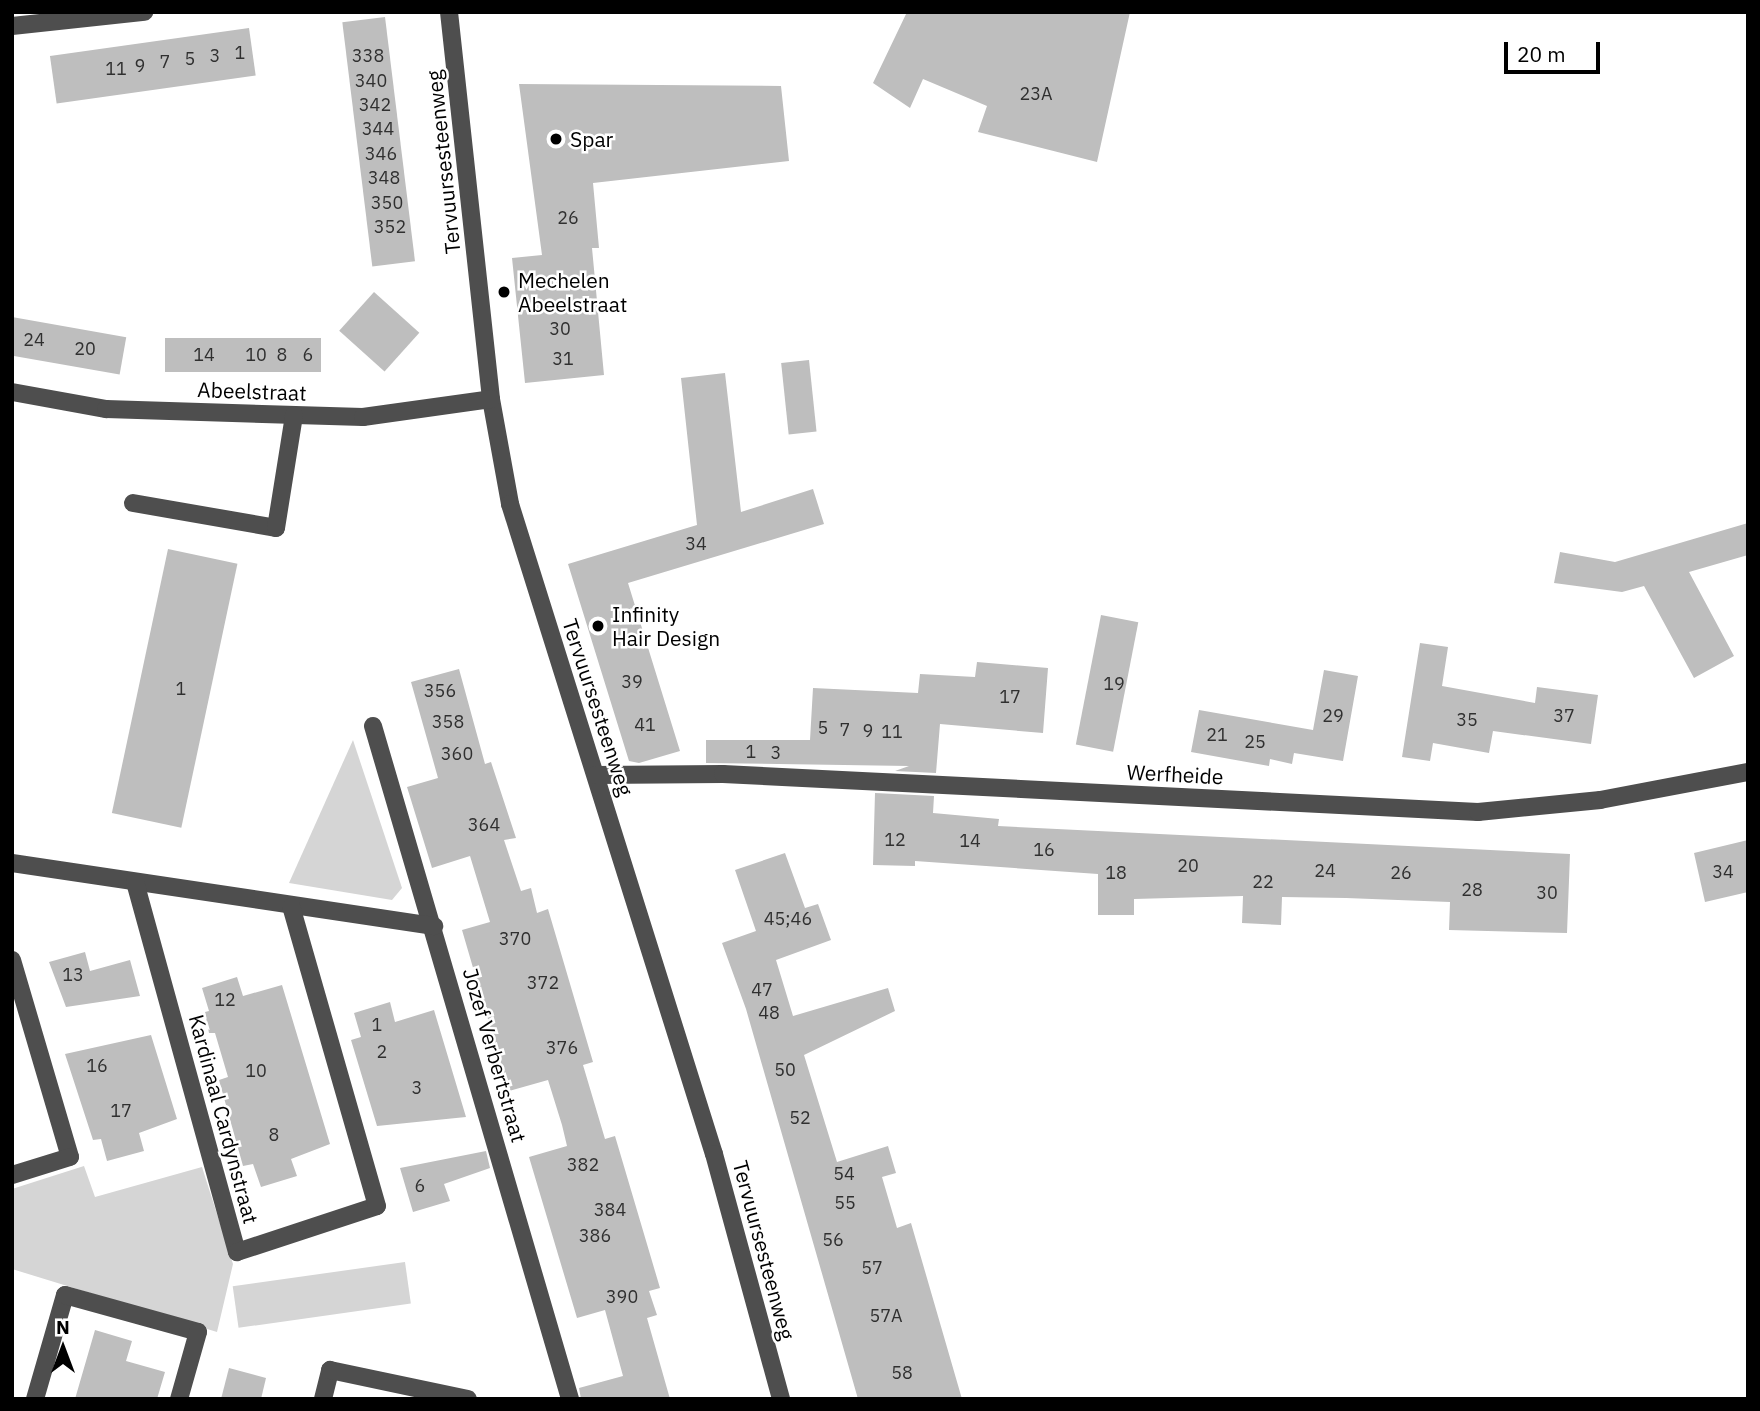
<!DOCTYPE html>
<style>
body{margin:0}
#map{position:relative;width:1760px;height:1411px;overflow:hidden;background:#fff;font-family:"IBM Plex Sans",sans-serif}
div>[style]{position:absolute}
.green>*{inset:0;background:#d5d5d5;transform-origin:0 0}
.building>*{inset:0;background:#bebebe;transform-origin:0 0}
.minor>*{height:18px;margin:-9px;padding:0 9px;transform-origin:9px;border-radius:9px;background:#4e4e4e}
.dots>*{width:19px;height:19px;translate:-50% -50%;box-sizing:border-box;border:4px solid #fff;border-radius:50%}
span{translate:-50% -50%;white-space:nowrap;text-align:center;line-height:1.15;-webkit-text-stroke:5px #fff;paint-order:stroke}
.number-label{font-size:18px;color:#303030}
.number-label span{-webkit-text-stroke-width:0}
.poi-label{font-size:21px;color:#000}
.left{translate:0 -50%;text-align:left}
.street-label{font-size:21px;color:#000}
.frame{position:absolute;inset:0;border:14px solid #000;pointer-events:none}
.north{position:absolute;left:28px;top:1313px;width:70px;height:70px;-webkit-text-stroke:5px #fff;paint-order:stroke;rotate:0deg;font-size:19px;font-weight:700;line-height:28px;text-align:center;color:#000}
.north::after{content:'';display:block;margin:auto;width:24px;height:32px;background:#000;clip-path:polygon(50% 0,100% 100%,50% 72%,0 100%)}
.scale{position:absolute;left:1504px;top:42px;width:96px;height:32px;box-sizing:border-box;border:4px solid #000;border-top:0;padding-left:9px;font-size:21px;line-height:24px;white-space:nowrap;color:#000;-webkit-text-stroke:5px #fff;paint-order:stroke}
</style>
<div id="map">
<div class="green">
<div style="clip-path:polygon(353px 740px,402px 888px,392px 900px,289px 883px)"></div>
<div style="clip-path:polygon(84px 1166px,95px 1197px,202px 1167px,233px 1264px,217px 1332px,12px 1269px,12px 1189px)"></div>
<div style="left:405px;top:1262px;width:42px;height:174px;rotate:82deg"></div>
</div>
<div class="building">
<div style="clip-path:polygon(907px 12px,1130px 12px,1097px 162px,978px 132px,987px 106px,923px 79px,910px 108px,873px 83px)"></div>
<div style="left:385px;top:17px;width:246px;height:43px;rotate:83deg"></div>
<div style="left:249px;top:28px;width:48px;height:201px;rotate:82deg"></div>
<div style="clip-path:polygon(519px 84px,781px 86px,789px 161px,593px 183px,599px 248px,592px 248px,604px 375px,525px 383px,512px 258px,542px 255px)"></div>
<div style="left:374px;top:292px;width:61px;height:52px;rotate:42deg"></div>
<div style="left:12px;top:317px;width:116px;height:38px;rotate:10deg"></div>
<div style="left:165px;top:338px;width:156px;height:34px"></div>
<div style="left:809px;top:360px;width:72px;height:28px;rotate:84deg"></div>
<div style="clip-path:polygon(725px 373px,741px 512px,813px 489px,824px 524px,628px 583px,680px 751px,639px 763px,629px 761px,568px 564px,697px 525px,681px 378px)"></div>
<div style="clip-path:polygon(1748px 523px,1748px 555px,1689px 572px,1734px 656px,1694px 678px,1644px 586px,1622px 592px,1554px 583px,1560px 552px,1615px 562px)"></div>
<div style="left:168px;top:549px;width:71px;height:270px;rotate:12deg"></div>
<div style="left:1101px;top:615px;width:38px;height:132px;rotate:11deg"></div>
<div style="clip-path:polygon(1420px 643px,1448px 647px,1442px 686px,1535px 703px,1537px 687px,1598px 695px,1591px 744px,1493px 731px,1489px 753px,1433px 743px,1430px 761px,1402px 757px)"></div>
<div style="clip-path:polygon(977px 662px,1048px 668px,1043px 733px,940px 724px,936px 773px,895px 771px,909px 766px,706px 763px,706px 740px,810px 740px,813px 688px,918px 693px,920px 674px,975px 677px)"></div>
<div style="clip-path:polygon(459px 669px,485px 764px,491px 762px,516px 838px,504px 840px,521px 891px,531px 888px,537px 913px,548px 909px,593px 1062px,583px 1065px,605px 1139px,615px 1136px,660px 1288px,649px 1291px,657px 1315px,647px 1318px,670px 1399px,581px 1399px,579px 1388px,623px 1376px,605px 1310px,577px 1318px,529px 1157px,567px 1146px,562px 1125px,548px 1080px,509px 1091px,462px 930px,490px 922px,470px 856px,432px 868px,407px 787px,438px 778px,411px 682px)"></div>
<div style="clip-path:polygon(1324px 670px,1358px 676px,1343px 761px,1294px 753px,1292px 764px,1270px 759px,1269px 766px,1191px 752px,1199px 710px,1313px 730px)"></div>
<div style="clip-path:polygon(875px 793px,934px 796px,933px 813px,999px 819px,998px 826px,1570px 854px,1567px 933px,1449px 930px,1450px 902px,1346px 898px,1282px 897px,1281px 925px,1242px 923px,1243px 896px,1134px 899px,1134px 915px,1098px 915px,1098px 874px,915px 861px,915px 866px,873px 865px)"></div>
<div style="clip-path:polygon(1748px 840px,1748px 892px,1705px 902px,1694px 853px)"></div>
<div style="clip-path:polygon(785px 853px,805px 908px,818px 904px,831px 940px,776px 960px,793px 1016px,888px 988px,895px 1011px,804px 1055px,837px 1162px,888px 1146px,896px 1173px,882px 1177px,897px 1228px,911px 1223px,962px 1399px,858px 1399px,746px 1009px,722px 943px,756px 931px,735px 870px)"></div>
<div style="clip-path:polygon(85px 952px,90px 971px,130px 960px,140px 996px,66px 1007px,49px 962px)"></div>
<div style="clip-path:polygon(237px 977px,243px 996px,282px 985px,330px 1144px,291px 1159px,297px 1176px,261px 1187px,253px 1164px,243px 1166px,219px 1080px,228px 1077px,215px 1033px,209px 1033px,205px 1012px,209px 1011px,202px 988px)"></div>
<div style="clip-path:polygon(390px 1002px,395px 1022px,434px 1010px,466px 1117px,377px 1126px,351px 1040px,361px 1037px,354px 1013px)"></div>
<div style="clip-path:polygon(151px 1035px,177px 1119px,139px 1133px,144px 1151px,107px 1161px,101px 1139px,93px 1140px,65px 1054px)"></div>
<div style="clip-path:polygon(486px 1151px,490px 1168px,444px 1184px,450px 1201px,413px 1212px,400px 1168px)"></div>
<div style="clip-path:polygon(95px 1330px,132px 1341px,126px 1361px,165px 1372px,157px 1399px,75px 1399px)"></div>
<div style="clip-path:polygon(229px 1368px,266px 1378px,261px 1399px,221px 1399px)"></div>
</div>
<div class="minor">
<div style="left:449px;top:12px;width:389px;rotate:83.8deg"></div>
<div style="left:491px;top:399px;width:107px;rotate:79.7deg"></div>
<div style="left:510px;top:504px;width:681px;rotate:72.58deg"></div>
<div style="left:714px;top:1154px;width:254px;rotate:74.7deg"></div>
<div style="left:12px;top:26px;width:133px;rotate:-6.1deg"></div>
<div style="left:12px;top:392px;width:96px;rotate:10.3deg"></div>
<div style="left:106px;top:409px;width:257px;rotate:1.8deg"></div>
<div style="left:363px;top:417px;width:129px;rotate:-8deg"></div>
<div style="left:133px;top:503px;width:145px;rotate:9.9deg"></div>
<div style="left:276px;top:528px;width:114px;rotate:-80.9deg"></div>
<div style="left:373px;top:726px;width:701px;rotate:73.68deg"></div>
<div style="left:596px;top:775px;width:127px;rotate:-0.5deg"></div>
<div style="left:723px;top:774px;width:756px;rotate:2.88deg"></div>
<div style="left:1478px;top:812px;width:123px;rotate:-5.6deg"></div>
<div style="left:1600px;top:800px;width:151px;rotate:-10.7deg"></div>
<div style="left:12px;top:863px;width:427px;rotate:8.5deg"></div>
<div style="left:135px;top:882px;width:384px;rotate:74.6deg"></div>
<div style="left:237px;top:1252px;width:147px;rotate:-18.2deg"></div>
<div style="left:377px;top:1206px;width:311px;rotate:-106deg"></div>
<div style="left:12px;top:960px;width:205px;rotate:73.6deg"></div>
<div style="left:70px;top:1157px;width:61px;rotate:162.8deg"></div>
<div style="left:35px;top:1399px;width:108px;rotate:-73.9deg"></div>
<div style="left:65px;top:1295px;width:138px;rotate:15.5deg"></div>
<div style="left:198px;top:1332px;width:70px;rotate:105.8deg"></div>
<div style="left:323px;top:1399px;width:30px;rotate:-76deg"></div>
<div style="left:330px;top:1370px;width:141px;rotate:11.9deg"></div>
</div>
<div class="dots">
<div style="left:556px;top:139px;background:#000"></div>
<div style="left:504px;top:292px;background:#000"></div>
<div style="left:598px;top:626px;background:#000"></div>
</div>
<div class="number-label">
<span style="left:240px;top:53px">1</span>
<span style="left:215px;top:56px">3</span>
<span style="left:368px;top:56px">338</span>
<span style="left:190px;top:59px">5</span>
<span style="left:165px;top:62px">7</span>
<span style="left:140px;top:66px">9</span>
<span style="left:116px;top:69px">11</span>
<span style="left:371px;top:81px">340</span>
<span style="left:1036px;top:94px">23A</span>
<span style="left:375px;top:105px">342</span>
<span style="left:378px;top:129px">344</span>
<span style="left:381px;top:154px">346</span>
<span style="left:384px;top:178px">348</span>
<span style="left:387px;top:203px">350</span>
<span style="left:568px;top:218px">26</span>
<span style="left:390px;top:227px">352</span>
<span style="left:560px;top:329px">30</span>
<span style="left:34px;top:340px">24</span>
<span style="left:85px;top:349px">20</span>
<span style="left:204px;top:355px">14</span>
<span style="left:256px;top:355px">10</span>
<span style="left:282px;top:355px">8</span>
<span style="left:308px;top:355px">6</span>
<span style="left:563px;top:359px">31</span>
<span style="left:696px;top:544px">34</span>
<span style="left:632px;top:682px">39</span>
<span style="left:1114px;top:684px">19</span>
<span style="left:181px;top:689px">1</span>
<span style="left:440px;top:691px">356</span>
<span style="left:1010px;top:697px">17</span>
<span style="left:1333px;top:716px">29</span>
<span style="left:1564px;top:716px">37</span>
<span style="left:1467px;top:720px">35</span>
<span style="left:448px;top:722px">358</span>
<span style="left:645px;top:725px">41</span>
<span style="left:823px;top:728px">5</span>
<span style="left:845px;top:730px">7</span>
<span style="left:868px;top:731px">9</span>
<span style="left:892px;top:732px">11</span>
<span style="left:1217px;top:735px">21</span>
<span style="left:1255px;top:742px">25</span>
<span style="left:751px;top:752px">1</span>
<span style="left:776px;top:753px">3</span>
<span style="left:457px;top:754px">360</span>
<span style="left:484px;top:825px">364</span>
<span style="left:895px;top:840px">12</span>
<span style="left:970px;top:841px">14</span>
<span style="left:1044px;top:850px">16</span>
<span style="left:1188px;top:866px">20</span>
<span style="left:1325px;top:871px">24</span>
<span style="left:1723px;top:872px">34</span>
<span style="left:1116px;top:873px">18</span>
<span style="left:1401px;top:873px">26</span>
<span style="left:1263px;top:882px">22</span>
<span style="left:1472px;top:890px">28</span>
<span style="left:1547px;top:893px">30</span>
<span style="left:788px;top:919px">45;46</span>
<span style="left:515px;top:939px">370</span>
<span style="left:73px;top:975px">13</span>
<span style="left:543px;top:983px">372</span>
<span style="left:762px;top:990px">47</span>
<span style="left:225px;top:1000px">12</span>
<span style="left:769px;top:1013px">48</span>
<span style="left:377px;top:1025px">1</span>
<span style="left:562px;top:1048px">376</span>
<span style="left:382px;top:1052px">2</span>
<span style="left:97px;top:1066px">16</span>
<span style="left:785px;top:1070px">50</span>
<span style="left:256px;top:1071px">10</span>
<span style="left:417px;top:1088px">3</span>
<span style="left:121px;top:1111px">17</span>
<span style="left:800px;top:1118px">52</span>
<span style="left:274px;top:1135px">8</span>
<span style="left:583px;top:1165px">382</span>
<span style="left:844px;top:1174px">54</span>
<span style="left:420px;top:1186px">6</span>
<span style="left:845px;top:1203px">55</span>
<span style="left:610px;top:1210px">384</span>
<span style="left:595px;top:1236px">386</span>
<span style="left:833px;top:1240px">56</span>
<span style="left:872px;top:1268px">57</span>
<span style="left:622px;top:1297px">390</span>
<span style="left:886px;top:1316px">57A</span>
<span style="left:902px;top:1373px">58</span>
</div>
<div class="poi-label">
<span class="left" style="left:570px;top:139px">Spar</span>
<span class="left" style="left:518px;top:292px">Mechelen<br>Abeelstraat</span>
<span class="left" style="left:612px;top:626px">Infinity<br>Hair Design</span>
</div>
<div class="street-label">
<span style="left:443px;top:162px;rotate:-96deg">Tervuursesteenweg</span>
<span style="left:252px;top:391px;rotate:2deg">Abeelstraat</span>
<span style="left:598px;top:707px;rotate:72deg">Tervuursesteenweg</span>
<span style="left:1175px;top:774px;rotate:3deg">Werfheide</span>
<span style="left:495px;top:1055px;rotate:74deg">Jozef Verbertstraat</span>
<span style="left:224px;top:1119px;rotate:75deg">Kardinaal Cardynstraat</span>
<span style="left:764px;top:1250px;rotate:75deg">Tervuursesteenweg</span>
</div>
<div class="frame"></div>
<div class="north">N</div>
<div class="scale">20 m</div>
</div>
